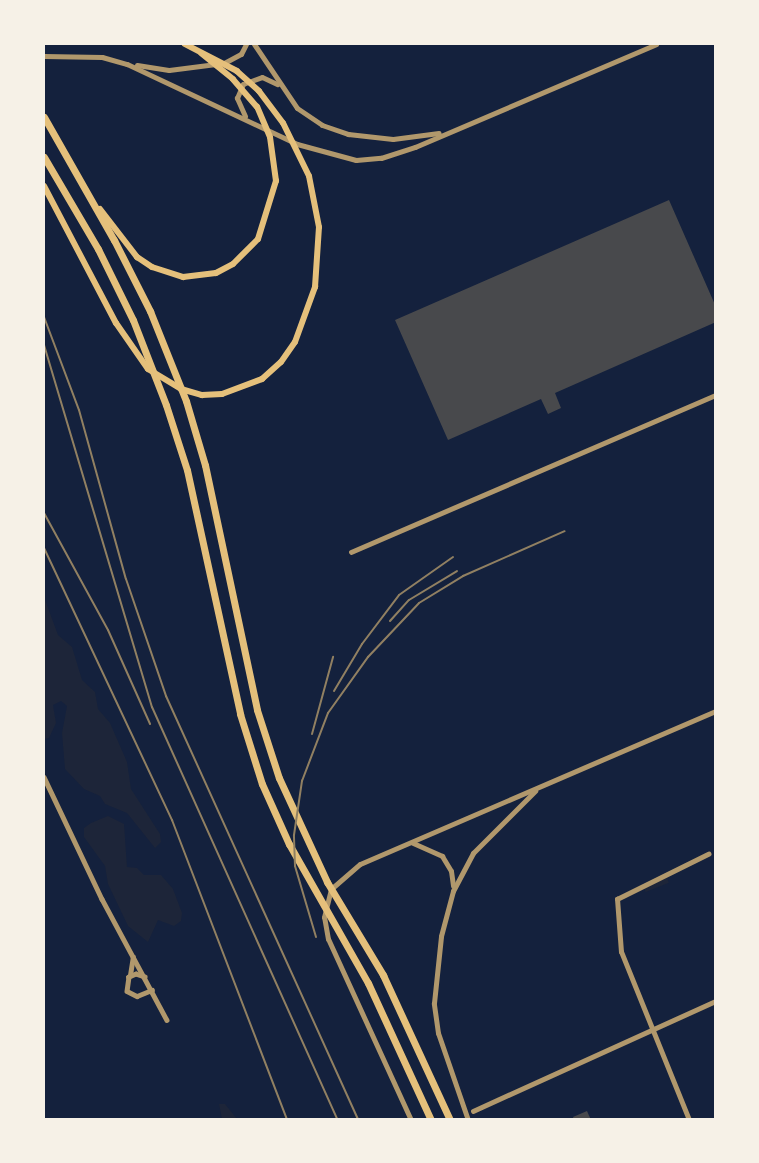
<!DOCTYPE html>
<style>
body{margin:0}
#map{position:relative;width:759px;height:1163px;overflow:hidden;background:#14213d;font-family:"PT Sans",sans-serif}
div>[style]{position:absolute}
.green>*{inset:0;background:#1d2539;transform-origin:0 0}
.building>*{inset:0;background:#48494c}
.minor>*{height:4.5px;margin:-2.25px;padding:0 2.25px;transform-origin:2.25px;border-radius:2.25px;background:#b1986c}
.tertiary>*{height:5px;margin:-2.5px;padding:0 2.5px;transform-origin:2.5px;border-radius:2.5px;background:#b1986c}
.secondary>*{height:6px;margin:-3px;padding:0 3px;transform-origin:3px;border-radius:3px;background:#e5c07b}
.primary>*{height:7px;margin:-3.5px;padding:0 3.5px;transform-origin:3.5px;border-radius:3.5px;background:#e5c07b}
.rail>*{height:2px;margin:-1px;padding:0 1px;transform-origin:1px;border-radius:1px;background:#918062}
span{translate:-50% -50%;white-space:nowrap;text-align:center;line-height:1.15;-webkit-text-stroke:6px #f6f1e7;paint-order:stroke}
.frame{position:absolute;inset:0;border:45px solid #f6f1e7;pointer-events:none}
</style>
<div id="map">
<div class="green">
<div style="clip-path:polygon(44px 597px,58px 635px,72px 647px,82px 680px,95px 692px,98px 709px,110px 723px,127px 762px,131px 789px,160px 834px,161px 842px,155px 848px,127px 813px,105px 804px,100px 796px,84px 789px,65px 769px,62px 733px,67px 706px,61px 701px,53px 705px,56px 723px,49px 738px,44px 739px)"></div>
<div style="clip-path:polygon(108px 816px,124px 824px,127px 867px,137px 868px,144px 875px,161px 875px,173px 889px,182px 913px,181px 921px,174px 926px,158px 920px,148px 942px,128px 926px,108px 884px,105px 866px,84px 837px,84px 828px,91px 823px)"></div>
<div style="left:667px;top:878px;width:5px;height:25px;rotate:68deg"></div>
<div style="clip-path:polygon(219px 1104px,225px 1104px,237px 1119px,222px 1119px)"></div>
</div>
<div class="building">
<div style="clip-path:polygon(669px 200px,716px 307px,716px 322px,555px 393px,561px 408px,548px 414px,541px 399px,448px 440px,395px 320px)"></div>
<div style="clip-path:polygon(587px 1111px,591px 1120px,574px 1120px,573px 1117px)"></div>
</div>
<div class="minor">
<div style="left:351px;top:552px;width:397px;rotate:-23.3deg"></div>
<div style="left:44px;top:777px;width:135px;rotate:64.6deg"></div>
<div style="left:102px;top:899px;width:137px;rotate:61.8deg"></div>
<div style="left:130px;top:975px;width:18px;rotate:-81deg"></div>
<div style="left:145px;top:977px;width:9px;rotate:-162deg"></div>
<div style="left:136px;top:974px;width:8px;rotate:157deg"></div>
<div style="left:129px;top:977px;width:14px;rotate:98deg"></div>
<div style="left:127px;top:991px;width:11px;rotate:27deg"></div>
<div style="left:137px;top:996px;width:16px;rotate:-22deg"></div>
<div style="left:473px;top:1111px;width:267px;rotate:-24.4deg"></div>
<div style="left:689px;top:1120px;width:181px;rotate:-112deg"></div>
<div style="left:621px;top:952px;width:53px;rotate:-94.3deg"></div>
<div style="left:617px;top:899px;width:102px;rotate:-26.3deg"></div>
</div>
<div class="tertiary">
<div style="left:254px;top:44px;width:77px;rotate:56.1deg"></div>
<div style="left:297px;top:108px;width:30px;rotate:34deg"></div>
<div style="left:322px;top:125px;width:28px;rotate:19deg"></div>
<div style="left:348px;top:134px;width:45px;rotate:6.3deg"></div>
<div style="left:393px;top:139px;width:46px;rotate:-7.4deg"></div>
<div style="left:44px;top:56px;width:58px;rotate:1deg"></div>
<div style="left:102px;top:57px;width:26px;rotate:16deg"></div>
<div style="left:127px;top:64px;width:188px;rotate:25.2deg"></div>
<div style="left:297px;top:144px;width:61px;rotate:15.2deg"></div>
<div style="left:356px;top:160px;width:25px;rotate:-5deg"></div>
<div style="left:381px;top:158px;width:36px;rotate:-18deg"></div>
<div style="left:415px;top:147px;width:262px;rotate:-23.1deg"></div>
<div style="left:137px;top:65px;width:32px;rotate:9deg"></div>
<div style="left:169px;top:70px;width:55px;rotate:-7.3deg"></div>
<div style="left:224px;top:63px;width:19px;rotate:-28deg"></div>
<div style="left:241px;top:54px;width:11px;rotate:-63deg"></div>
<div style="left:245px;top:116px;width:20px;rotate:-114deg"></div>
<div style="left:237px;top:98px;width:15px;rotate:-67deg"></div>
<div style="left:243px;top:84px;width:20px;rotate:-20deg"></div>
<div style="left:262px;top:77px;width:17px;rotate:25deg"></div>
<div style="left:413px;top:843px;width:32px;rotate:24deg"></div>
<div style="left:442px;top:856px;width:17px;rotate:59deg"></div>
<div style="left:451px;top:871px;width:15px;rotate:82deg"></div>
<div style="left:411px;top:1120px;width:199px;rotate:-114.6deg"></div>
<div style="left:328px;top:939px;width:22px;rotate:-100deg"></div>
<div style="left:324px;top:917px;width:29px;rotate:-76deg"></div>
<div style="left:331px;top:889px;width:38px;rotate:-41deg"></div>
<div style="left:360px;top:864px;width:387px;rotate:-23.3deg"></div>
<div style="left:468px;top:1120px;width:92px;rotate:-109deg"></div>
<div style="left:438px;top:1033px;width:30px;rotate:-98deg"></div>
<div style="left:434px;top:1003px;width:67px;rotate:-84deg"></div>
<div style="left:441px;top:936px;width:47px;rotate:-75.1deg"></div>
<div style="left:453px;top:891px;width:43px;rotate:-62.2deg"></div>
<div style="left:473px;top:853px;width:88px;rotate:-45deg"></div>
</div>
<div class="secondary">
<div style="left:44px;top:186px;width:155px;rotate:62.3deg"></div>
<div style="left:116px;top:323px;width:56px;rotate:55.2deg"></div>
<div style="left:148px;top:369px;width:39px;rotate:31deg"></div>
<div style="left:181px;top:389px;width:22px;rotate:16deg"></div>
<div style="left:202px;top:395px;width:20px;rotate:-3deg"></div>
<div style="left:222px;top:394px;width:43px;rotate:-20.6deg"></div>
<div style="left:262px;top:379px;width:25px;rotate:-42deg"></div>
<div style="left:281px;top:362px;width:24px;rotate:-55deg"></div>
<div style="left:295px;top:342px;width:59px;rotate:-70deg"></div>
<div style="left:315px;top:287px;width:60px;rotate:-86.2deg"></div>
<div style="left:319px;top:227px;width:52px;rotate:-101.1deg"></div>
<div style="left:309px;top:176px;width:59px;rotate:-116.1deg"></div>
<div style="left:283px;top:123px;width:40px;rotate:-127deg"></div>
<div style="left:259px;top:91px;width:30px;rotate:-138deg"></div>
<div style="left:237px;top:71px;width:59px;rotate:-152.6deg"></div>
<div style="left:100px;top:209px;width:61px;rotate:52.4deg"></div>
<div style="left:137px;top:257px;width:18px;rotate:34deg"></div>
<div style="left:152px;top:267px;width:33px;rotate:18deg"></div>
<div style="left:183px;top:277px;width:33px;rotate:-7deg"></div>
<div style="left:216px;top:273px;width:19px;rotate:-28deg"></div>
<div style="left:233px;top:264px;width:35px;rotate:-45deg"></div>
<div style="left:258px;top:239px;width:61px;rotate:-72.8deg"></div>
<div style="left:276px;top:181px;width:44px;rotate:-97.8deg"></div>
<div style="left:270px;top:137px;width:33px;rotate:-113deg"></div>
<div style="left:257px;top:107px;width:37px;rotate:-131deg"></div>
<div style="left:233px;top:79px;width:41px;rotate:-140.9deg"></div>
</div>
<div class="primary">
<div style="left:44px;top:117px;width:142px;rotate:60.4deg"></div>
<div style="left:114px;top:240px;width:80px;rotate:63.1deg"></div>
<div style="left:150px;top:311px;width:97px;rotate:68.2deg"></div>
<div style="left:186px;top:401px;width:67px;rotate:73.5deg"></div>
<div style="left:205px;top:465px;width:250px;rotate:78deg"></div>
<div style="left:257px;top:710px;width:71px;rotate:72.1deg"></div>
<div style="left:279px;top:778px;width:115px;rotate:65.2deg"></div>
<div style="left:327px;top:882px;width:109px;rotate:58.9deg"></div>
<div style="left:383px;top:975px;width:160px;rotate:65.2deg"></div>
<div style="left:44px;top:157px;width:107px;rotate:59.6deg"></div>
<div style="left:98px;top:249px;width:79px;rotate:63.8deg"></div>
<div style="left:133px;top:320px;width:91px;rotate:68.8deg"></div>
<div style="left:166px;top:405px;width:68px;rotate:72.1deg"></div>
<div style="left:187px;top:470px;width:250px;rotate:77.7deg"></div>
<div style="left:240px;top:714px;width:73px;rotate:72.6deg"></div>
<div style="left:262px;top:784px;width:66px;rotate:65.8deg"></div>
<div style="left:289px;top:844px;width:160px;rotate:60.4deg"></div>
<div style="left:368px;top:983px;width:151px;rotate:65.3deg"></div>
</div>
<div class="rail">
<div style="left:44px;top:317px;width:99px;rotate:69.4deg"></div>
<div style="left:79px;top:410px;width:175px;rotate:74.5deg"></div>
<div style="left:126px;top:579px;width:124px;rotate:71.1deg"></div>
<div style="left:166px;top:696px;width:465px;rotate:65.6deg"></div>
<div style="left:44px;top:345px;width:378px;rotate:73.4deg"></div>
<div style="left:152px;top:707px;width:453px;rotate:65.8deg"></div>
<div style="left:44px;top:513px;width:133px;rotate:61.3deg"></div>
<div style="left:108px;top:630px;width:103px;rotate:65.9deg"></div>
<div style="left:44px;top:548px;width:301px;rotate:64.8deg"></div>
<div style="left:172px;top:820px;width:321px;rotate:69deg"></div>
<div style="left:390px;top:621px;width:28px;rotate:-48deg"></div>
<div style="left:409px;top:600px;width:56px;rotate:-31.1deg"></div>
<div style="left:334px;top:691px;width:55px;rotate:-59.2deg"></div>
<div style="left:362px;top:644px;width:61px;rotate:-52.9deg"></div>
<div style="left:399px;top:595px;width:66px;rotate:-35.1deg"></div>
<div style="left:312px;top:734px;width:80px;rotate:-74.7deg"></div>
<div style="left:316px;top:937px;width:74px;rotate:-106.5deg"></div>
<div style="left:295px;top:866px;width:31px;rotate:-92deg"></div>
<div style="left:294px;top:835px;width:55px;rotate:-81.6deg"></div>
<div style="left:302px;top:781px;width:73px;rotate:-69.1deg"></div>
<div style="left:328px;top:713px;width:69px;rotate:-54.5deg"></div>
<div style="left:368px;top:657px;width:74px;rotate:-46.6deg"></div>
<div style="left:419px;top:603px;width:52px;rotate:-31.5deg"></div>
<div style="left:463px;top:576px;width:111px;rotate:-23.8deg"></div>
</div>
<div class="frame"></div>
</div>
